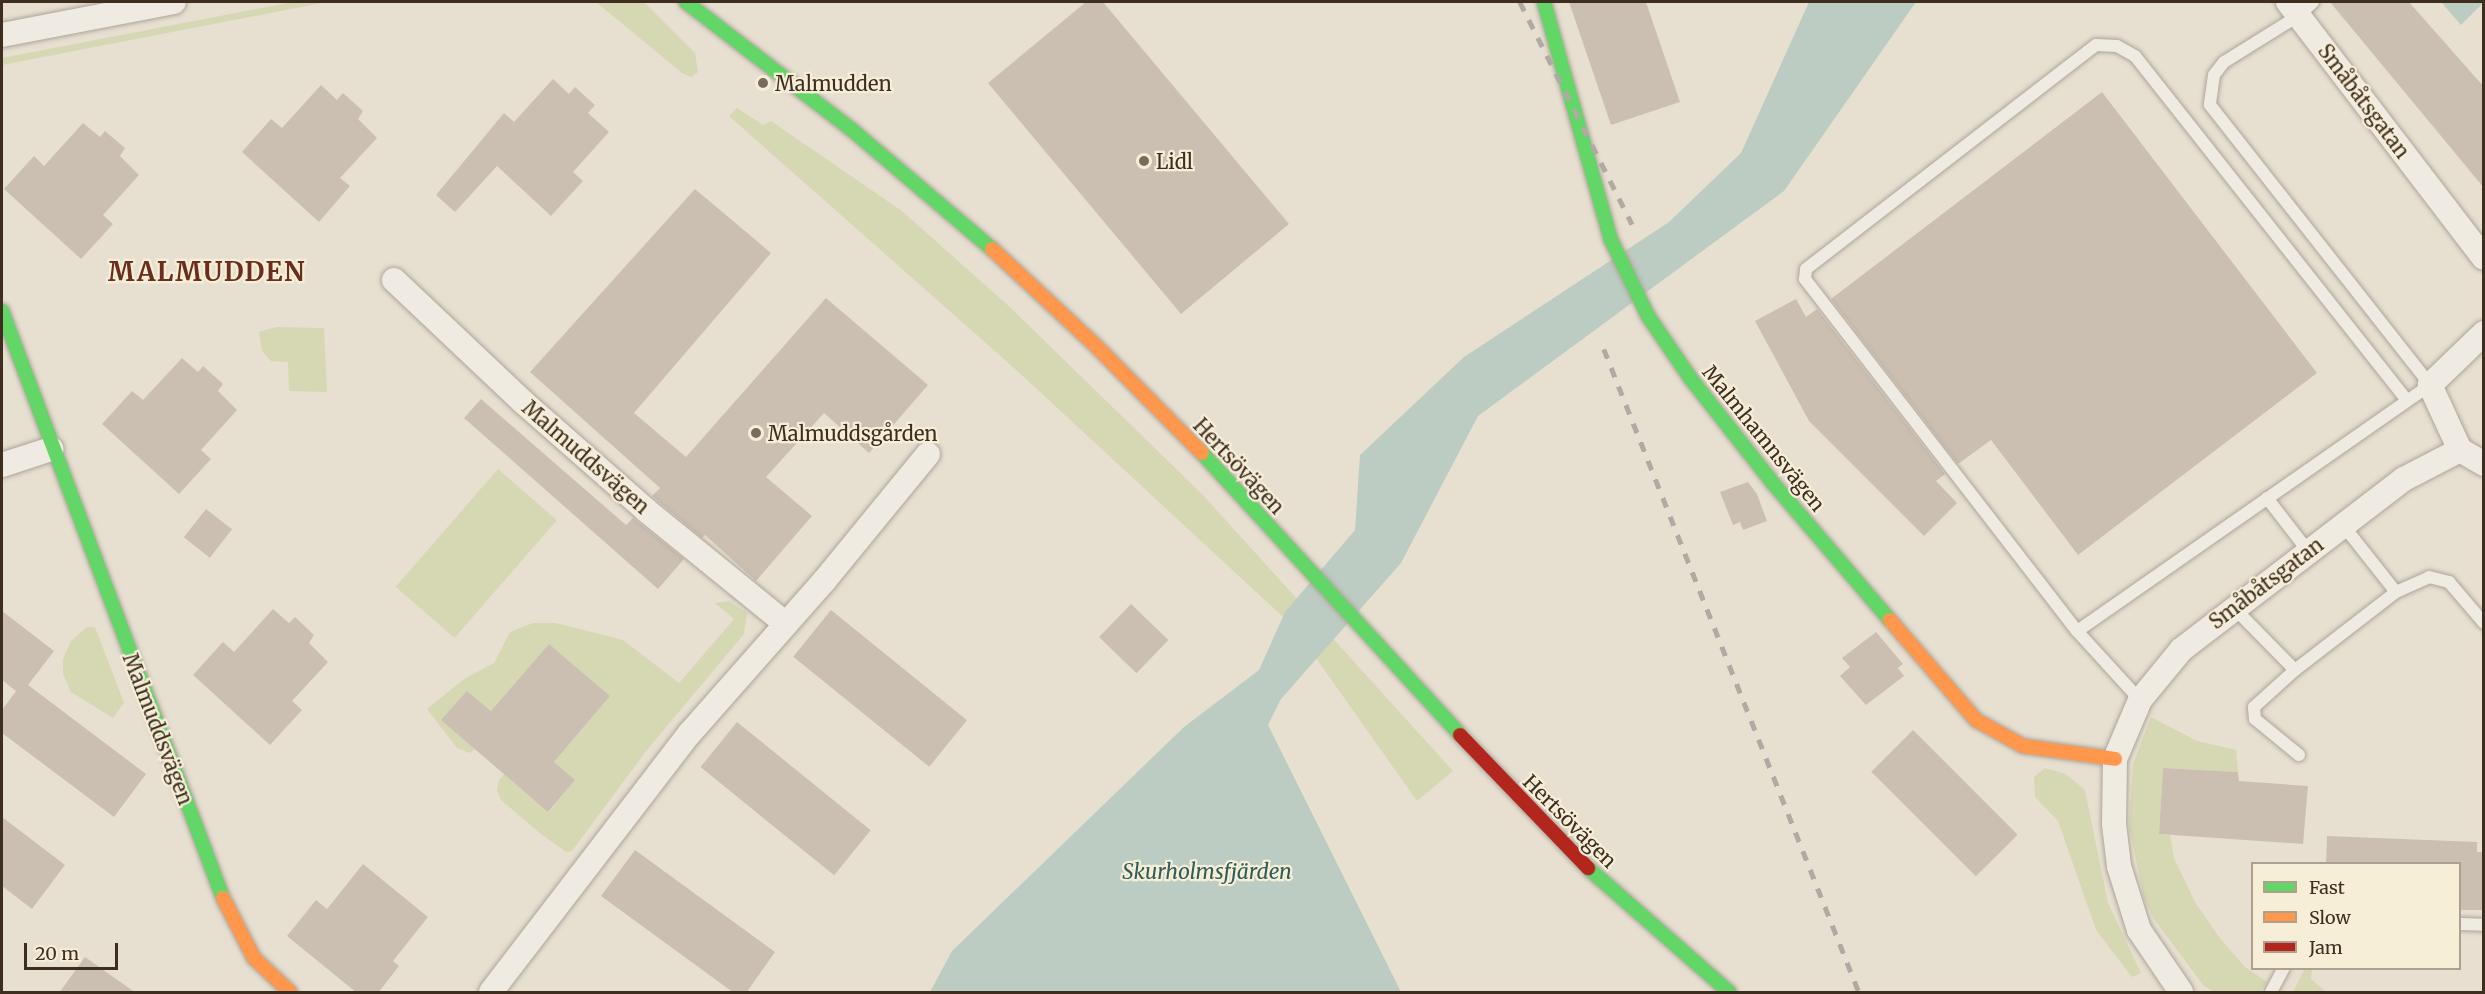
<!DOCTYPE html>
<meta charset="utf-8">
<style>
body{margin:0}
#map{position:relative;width:2485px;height:994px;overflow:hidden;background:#e7e0d1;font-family:Merriweather,serif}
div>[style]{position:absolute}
.green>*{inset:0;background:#d6d7b3;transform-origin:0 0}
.water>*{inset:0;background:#bcccc2}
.building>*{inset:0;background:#cbbfb2;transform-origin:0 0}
.roads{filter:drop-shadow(0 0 2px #ada599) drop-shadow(0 0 2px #ada599)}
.lane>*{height:12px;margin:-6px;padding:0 6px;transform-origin:6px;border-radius:6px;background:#efebe3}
.street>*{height:24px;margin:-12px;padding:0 12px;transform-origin:12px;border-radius:12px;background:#efebe3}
.fast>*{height:14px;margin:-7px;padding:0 7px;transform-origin:7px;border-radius:7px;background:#63d668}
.slow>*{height:14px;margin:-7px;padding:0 7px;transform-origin:7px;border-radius:7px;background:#ff974d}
.jam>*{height:14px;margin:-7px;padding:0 7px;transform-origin:7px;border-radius:7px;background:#b3261e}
.rail>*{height:4.5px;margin-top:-2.25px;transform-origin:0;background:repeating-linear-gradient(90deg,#afaaa2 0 10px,transparent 0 20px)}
.dots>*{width:16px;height:16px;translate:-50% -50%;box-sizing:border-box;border:3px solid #f7eed8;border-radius:50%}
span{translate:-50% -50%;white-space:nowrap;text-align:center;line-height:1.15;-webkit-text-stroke:4.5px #f7eed8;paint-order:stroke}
.poi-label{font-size:20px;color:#3d2e20}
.left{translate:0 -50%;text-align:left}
.street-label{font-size:20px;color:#3d2e20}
.water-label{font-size:21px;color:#2f5d5a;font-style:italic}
.district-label{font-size:26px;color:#6b2e1e;font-weight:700;letter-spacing:1.5px}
.frame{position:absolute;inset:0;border:3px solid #3d2e20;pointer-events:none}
.legend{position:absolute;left:2251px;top:862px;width:210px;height:108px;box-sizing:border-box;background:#f7eed8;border:2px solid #ada18e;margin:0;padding:8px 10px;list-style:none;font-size:18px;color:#3d2e20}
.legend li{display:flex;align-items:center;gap:12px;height:30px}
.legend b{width:30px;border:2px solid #ada18e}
.scale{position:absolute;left:24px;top:943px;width:94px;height:27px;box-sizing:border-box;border:3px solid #3d2e20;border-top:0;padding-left:8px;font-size:18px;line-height:21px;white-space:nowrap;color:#3d2e20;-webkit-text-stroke:4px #f7eed8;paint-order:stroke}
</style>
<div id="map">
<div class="green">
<div style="clip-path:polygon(293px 2px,327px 2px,2px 65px,2px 58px)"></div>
<div style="clip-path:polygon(596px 2px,644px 2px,695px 53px,698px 72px,691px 77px,682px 73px)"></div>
<div style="clip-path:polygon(737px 108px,763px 125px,771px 121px,902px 211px,1012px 309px,1203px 495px,1453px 771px,1417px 801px,1294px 627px,1014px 368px,729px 116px)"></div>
<div style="clip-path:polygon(276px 327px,324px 328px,327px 392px,289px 391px,288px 362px,271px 361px,262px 351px,259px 332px)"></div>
<div style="left:498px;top:469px;width:78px;height:156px;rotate:41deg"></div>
<div style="clip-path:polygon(729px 601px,747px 613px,744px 634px,647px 750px,572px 851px,566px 852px,541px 834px,501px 800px,497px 790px,499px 780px,504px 774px,549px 812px,575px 780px,554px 762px,610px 696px,549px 644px,491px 711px,467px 691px,442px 720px,475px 749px,470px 753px,457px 748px,427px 709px,464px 679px,494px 663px,510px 632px,533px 623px,556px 623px,623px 640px,679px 683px,734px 619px,715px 603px)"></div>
<div style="clip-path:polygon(87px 627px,95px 627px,124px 703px,113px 718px,71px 692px,63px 674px,63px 659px,71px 641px)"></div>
<div style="clip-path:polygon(2151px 717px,2197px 741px,2236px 750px,2238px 772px,2163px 768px,2159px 834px,2170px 835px,2174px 858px,2195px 902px,2219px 937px,2245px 967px,2267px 982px,2260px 992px,2214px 992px,2203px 985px,2154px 919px,2144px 898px,2129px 826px,2133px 764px)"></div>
<div style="clip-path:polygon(2045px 768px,2066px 774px,2085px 790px,2108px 903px,2141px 973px,2132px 977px,2096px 930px,2058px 821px,2035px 797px,2034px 777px)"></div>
<div style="clip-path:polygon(2305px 968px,2312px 969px,2311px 979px,2326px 992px,2293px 992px)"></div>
</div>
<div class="water">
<div style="clip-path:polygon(1809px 2px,1916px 2px,1784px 191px,1478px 416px,1401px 563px,1281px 699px,1268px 725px,1401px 992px,930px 992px,952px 951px,1184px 727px,1259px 670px,1285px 612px,1355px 530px,1360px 455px,1464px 357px,1669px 222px,1741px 153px)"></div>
<div style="clip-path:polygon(2484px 2px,2461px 25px,2442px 3px,2443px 2px)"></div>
</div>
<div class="building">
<div style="clip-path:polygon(1086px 2px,1103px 2px,1289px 224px,1181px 314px,988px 83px)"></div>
<div style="clip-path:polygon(1569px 2px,1646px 2px,1680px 102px,1611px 125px)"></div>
<div style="clip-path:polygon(2330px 2px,2409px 2px,2484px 87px,2484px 188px)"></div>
<div style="clip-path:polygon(553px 79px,569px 94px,575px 87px,595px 105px,588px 113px,609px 132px,573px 172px,583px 181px,551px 216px,497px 166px,455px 212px,436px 195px,504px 113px,514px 122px)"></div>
<div style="clip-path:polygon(321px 85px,337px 100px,343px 93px,363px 111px,358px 119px,377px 138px,340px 178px,350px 186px,319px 222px,242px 152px,271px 119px,282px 128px)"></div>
<div style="clip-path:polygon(2102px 92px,2317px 373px,2078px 555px,1991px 440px,1958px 464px,1831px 299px)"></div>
<div style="clip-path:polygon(83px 123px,100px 137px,105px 131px,125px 148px,120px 156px,139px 175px,103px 215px,113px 224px,81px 259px,4px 189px,34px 156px,44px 166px)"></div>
<div style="clip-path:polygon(695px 189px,771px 253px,634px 413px,686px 457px,826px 298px,928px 385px,869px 453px,824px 413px,766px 477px,812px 516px,756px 581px,705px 535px,702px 538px,652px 496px,660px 488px,530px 372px)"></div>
<div style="clip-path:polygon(1796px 299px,1806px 317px,1817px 309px,1945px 474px,1936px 481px,1957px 503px,1924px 536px,1809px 421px,1755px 321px)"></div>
<div style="clip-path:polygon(182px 358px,198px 372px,203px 366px,223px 384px,218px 391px,237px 410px,201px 450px,211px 459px,179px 494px,102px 424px,132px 391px,143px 400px)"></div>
<div style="clip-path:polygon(481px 399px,626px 525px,633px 518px,684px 559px,658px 589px,464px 418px)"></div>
<div style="clip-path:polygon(1748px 482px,1757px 494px,1767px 521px,1743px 530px,1740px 522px,1733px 525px,1720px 492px)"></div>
<div style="left:206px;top:509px;width:33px;height:36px;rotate:38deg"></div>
<div style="left:1131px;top:604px;width:52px;height:46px;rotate:44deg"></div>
<div style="clip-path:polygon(273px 609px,289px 623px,295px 617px,314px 635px,309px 643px,328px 662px,292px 701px,302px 710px,270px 745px,193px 675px,223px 642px,234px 652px)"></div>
<div style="left:831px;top:610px;width:175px;height:60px;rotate:39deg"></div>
<div style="clip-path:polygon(2px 611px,54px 651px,28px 685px,146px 774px,114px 817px,2px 733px,2px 710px,16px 691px,2px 680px)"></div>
<div style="clip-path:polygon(1876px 632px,1903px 664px,1898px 668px,1904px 676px,1866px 705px,1840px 676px,1850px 667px,1842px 658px)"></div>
<div style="clip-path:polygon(549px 644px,610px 696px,554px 762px,575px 780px,548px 812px,441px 720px,467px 691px,491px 711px)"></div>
<div style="left:737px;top:722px;width:172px;height:58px;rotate:39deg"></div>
<div style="left:1913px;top:730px;width:148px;height:59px;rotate:45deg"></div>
<div style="clip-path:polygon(2163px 768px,2238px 772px,2239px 781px,2308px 786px,2303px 844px,2159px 834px)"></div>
<div style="clip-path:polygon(2px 817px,65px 865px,32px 909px,2px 886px)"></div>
<div style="clip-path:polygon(2327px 836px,2477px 842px,2477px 852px,2484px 852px,2484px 910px,2460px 910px,2460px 864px,2326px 864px)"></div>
<div style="clip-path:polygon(635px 850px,775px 952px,746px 993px,734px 993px,601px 896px)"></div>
<div style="clip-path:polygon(363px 864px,428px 917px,393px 961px,399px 966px,378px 993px,357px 993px,287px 936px,316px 900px,327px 909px)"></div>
<div style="clip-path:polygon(85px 957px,136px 993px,59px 993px)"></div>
</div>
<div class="roads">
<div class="lane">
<div style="left:2313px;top:2px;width:21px;rotate:137deg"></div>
<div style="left:2298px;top:16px;width:87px;rotate:148.1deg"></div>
<div style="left:2224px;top:62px;width:16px;rotate:128deg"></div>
<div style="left:2214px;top:75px;width:30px;rotate:98deg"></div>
<div style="left:2210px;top:105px;width:356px;rotate:51.8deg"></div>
<div style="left:2430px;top:385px;width:430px;rotate:145.1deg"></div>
<div style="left:2077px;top:631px;width:445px;rotate:-127.7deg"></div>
<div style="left:1805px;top:279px;width:10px;rotate:-84deg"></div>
<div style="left:1806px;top:269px;width:366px;rotate:-37.7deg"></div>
<div style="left:2096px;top:45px;width:21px;rotate:3deg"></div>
<div style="left:2117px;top:46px;width:21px;rotate:29deg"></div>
<div style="left:2135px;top:56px;width:439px;rotate:51.7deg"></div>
<div style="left:2267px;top:498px;width:67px;rotate:52.3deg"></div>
<div style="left:2343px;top:525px;width:85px;rotate:51.7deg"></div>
<div style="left:2233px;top:607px;width:88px;rotate:45.5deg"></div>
<div style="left:2077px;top:631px;width:93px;rotate:47.6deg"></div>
<div style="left:2299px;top:755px;width:57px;rotate:-140.7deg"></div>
<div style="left:2255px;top:719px;width:12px;rotate:-95deg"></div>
<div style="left:2254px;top:707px;width:55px;rotate:-42.1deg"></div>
<div style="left:2295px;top:670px;width:128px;rotate:-37.7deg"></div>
<div style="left:2396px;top:592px;width:36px;rotate:-24deg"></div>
<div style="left:2429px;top:577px;width:21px;rotate:14deg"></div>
<div style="left:2449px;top:582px;width:54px;rotate:49.5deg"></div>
<div style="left:2460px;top:924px;width:24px;rotate:2deg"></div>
<div style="left:2271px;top:992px;width:27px;rotate:-62deg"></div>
</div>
<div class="street">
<div style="left:2288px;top:2px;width:322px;rotate:52.6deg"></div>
<div style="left:2px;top:35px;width:175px;rotate:-10.9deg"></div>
<div style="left:394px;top:280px;width:178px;rotate:43.4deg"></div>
<div style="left:523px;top:402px;width:165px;rotate:41.3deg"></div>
<div style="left:647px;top:511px;width:179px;rotate:39.1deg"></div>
<div style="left:2460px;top:450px;width:72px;rotate:-114.8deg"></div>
<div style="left:2430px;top:385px;width:75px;rotate:-43.9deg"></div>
<div style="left:2px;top:465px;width:52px;rotate:-18.1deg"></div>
<div style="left:491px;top:992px;width:327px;rotate:-52.5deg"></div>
<div style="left:690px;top:733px;width:203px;rotate:-48.6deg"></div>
<div style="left:824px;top:581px;width:164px;rotate:-50.7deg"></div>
<div style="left:2181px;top:992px;width:75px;rotate:-124.1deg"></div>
<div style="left:2139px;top:930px;width:67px;rotate:-107.4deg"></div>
<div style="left:2119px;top:866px;width:42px;rotate:-96.8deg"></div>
<div style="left:2114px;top:824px;width:65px;rotate:-89.1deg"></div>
<div style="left:2115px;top:759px;width:64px;rotate:-67deg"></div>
<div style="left:2140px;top:700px;width:65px;rotate:-50.6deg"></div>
<div style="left:2181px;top:650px;width:281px;rotate:-37.5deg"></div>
<div style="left:2404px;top:479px;width:63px;rotate:-27.4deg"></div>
<div style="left:2460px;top:450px;width:28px;rotate:30deg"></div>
</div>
<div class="fast">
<div style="left:686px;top:2px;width:208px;rotate:37.6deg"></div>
<div style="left:851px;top:129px;width:185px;rotate:40.4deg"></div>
<div style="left:1544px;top:2px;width:247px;rotate:74.3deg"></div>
<div style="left:1611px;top:240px;width:85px;rotate:64deg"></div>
<div style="left:1648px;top:316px;width:76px;rotate:55.7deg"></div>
<div style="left:1691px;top:379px;width:131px;rotate:51.8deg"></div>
<div style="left:1772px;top:482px;width:182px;rotate:49.5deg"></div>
<div style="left:2px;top:311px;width:627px;rotate:69.37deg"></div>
<div style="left:1202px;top:453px;width:382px;rotate:47.5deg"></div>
<div style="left:1588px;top:868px;width:188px;rotate:41.3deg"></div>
</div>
<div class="slow">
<div style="left:992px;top:249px;width:144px;rotate:43deg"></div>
<div style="left:1097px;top:347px;width:149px;rotate:45.3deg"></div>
<div style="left:1890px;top:620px;width:132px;rotate:49.3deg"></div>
<div style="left:1976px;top:720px;width:54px;rotate:29deg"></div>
<div style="left:2023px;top:746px;width:93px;rotate:8deg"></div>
<div style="left:223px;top:898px;width:68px;rotate:62.7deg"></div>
<div style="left:254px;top:958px;width:50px;rotate:43.4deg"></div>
</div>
<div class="jam">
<div style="left:1460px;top:735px;width:185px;rotate:46.1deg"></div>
</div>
</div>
<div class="rail">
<div style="left:1520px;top:2px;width:249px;rotate:63.2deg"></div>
<div style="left:1604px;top:349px;width:692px;rotate:68.37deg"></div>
</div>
<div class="dots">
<div style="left:763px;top:83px;background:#786c5e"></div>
<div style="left:1144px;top:161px;background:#786c5e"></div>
<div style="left:756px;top:433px;background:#786c5e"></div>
</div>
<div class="poi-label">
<span class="left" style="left:775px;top:83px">Malmudden</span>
<span class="left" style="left:1156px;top:161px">Lidl</span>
<span class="left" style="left:768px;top:433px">Malmuddsgården</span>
</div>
<div class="street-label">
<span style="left:2364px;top:101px;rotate:53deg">Småbåtsgatan</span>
<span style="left:1764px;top:438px;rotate:51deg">Malmhamnsvägen</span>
<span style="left:586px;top:457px;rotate:41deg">Malmuddsvägen</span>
<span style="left:1239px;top:466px;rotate:47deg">Hertsövägen</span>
<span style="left:2266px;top:583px;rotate:-37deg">Småbåtsgatan</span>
<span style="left:158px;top:729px;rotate:69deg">Malmuddsvägen</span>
<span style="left:1570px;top:821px;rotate:45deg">Hertsövägen</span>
</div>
<div class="water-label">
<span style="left:1207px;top:872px">Skurholmsfjärden</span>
</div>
<div class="district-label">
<span style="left:207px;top:272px">MALMUDDEN</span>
</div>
<div class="frame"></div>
<ul class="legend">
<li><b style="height:8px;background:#63d668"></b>Fast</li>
<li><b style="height:8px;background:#ff974d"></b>Slow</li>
<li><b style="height:8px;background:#b3261e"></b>Jam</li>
</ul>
<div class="scale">20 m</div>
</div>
